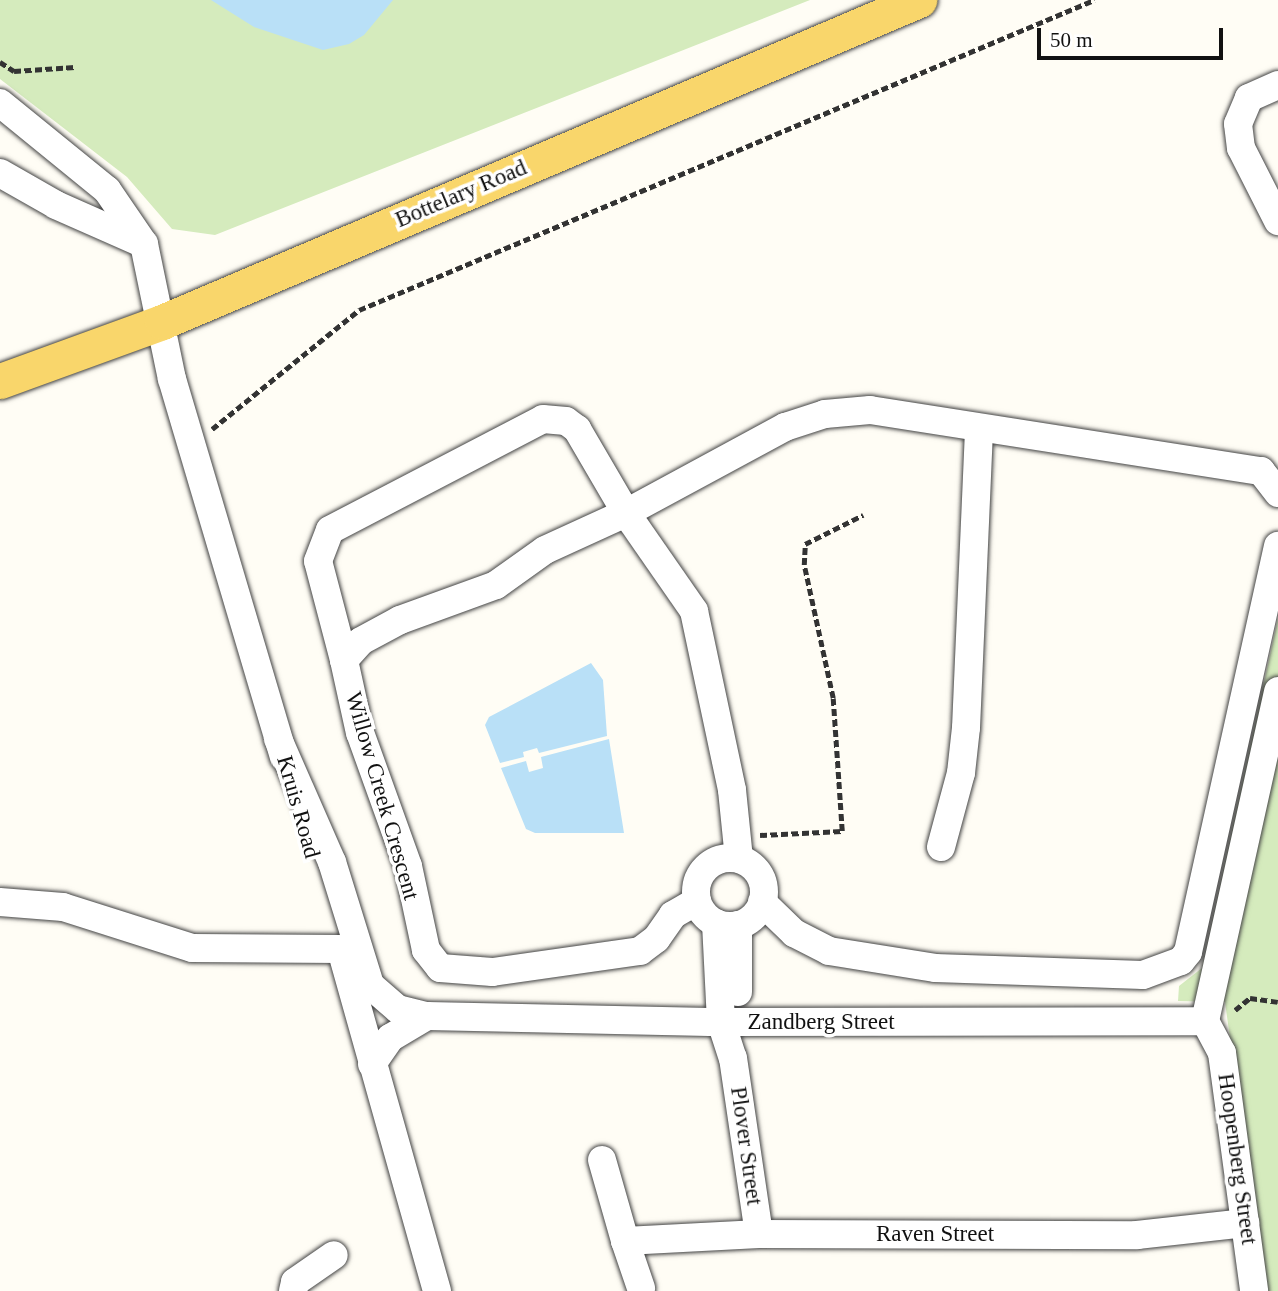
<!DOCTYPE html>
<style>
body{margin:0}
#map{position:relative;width:1278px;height:1291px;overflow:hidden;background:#fffdf5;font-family:Georgia,serif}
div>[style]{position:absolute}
.green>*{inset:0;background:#d5ebbd}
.water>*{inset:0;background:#b9e0f7}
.path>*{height:4.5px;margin-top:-2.25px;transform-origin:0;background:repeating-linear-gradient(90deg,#333 0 7px,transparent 0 10.5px)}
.roads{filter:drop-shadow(0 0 2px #444) drop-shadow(0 0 2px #444)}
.minor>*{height:28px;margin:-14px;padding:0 14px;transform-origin:14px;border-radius:14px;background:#fff}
.minor>.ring{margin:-14px;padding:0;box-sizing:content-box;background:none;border:28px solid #fff;border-radius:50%}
.major>*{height:35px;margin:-17.5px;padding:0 17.5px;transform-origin:17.5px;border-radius:17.5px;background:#f9d66b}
span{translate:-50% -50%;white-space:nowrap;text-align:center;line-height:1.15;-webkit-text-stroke:7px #fff;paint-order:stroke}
.street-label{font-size:23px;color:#111}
.scale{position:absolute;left:1037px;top:28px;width:186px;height:32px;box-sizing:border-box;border:4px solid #111;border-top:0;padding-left:9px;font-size:21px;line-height:24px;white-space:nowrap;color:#111;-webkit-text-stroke:5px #fff;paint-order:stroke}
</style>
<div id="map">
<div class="green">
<div style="clip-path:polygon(0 0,810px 0,215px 235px,172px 229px,127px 177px,0 79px)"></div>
<div style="clip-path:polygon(1278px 618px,1278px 1291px,1265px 1291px,1225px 1002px,1178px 1001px,1179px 986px,1202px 968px)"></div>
</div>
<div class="water">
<div style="clip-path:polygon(211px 0,393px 0,364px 35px,349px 44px,323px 50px,254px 27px)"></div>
<div style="clip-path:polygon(591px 663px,603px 680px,607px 736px,539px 753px,537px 748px,523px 752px,524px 757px,500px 763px,485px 725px,489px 717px)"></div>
<div style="clip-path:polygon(609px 739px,624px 833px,535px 833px,526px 829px,501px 768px,526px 761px,529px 772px,543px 768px,541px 757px)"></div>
</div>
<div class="path">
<div style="left:0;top:62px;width:17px;rotate:33deg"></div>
<div style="left:14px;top:71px;width:61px;rotate:-3.8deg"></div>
<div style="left:212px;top:429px;width:189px;rotate:-39deg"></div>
<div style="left:359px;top:310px;width:798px;rotate:-22.87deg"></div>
<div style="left:760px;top:835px;width:82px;rotate:-2.8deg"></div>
<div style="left:842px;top:831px;width:133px;rotate:-93.9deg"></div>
<div style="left:833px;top:698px;width:136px;rotate:-102.3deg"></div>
<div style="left:804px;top:565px;width:21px;rotate:-87deg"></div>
<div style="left:805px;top:544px;width:65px;rotate:-26.6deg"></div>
<div style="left:1235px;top:1010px;width:19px;rotate:-39deg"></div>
<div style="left:1250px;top:998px;width:28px;rotate:8deg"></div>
</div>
<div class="roads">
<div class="minor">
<div style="left:1278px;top:85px;width:32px;rotate:156deg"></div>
<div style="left:1249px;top:98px;width:28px;rotate:113deg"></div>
<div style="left:1238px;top:124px;width:24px;rotate:83deg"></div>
<div style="left:1241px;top:148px;width:82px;rotate:63.1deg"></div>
<div style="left:0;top:103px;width:138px;rotate:39.1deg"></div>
<div style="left:107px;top:190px;width:65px;rotate:55.6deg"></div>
<div style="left:144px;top:244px;width:138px;rotate:78.3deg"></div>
<div style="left:172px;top:379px;width:394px;rotate:73.5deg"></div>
<div style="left:0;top:173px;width:64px;rotate:29.7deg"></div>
<div style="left:56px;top:205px;width:96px;rotate:23.9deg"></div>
<div style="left:344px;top:660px;width:102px;rotate:-104.7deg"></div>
<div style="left:318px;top:561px;width:33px;rotate:-69deg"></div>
<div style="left:330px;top:530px;width:240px;rotate:-27.5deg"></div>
<div style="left:543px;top:419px;width:23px;rotate:5deg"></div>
<div style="left:566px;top:421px;width:14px;rotate:36deg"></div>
<div style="left:577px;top:429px;width:97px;rotate:59.7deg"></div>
<div style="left:626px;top:513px;width:119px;rotate:55.2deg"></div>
<div style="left:694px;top:611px;width:183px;rotate:78deg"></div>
<div style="left:732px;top:790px;width:69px;rotate:84.2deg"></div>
<div style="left:278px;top:739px;width:134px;rotate:66.3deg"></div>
<div style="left:332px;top:862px;width:129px;rotate:72.8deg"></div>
<div style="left:370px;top:985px;width:37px;rotate:41deg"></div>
<div style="left:398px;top:1009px;width:30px;rotate:14deg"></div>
<div style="left:427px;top:1016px;width:294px;rotate:1.2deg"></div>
<div style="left:721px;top:1022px;width:484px;rotate:-0.1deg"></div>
<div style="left:1205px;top:1021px;width:36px;rotate:62deg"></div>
<div style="left:1222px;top:1053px;width:240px;rotate:82.3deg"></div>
<div style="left:941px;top:847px;width:77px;rotate:-74.9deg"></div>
<div style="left:961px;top:773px;width:45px;rotate:-83.7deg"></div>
<div style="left:966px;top:728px;width:300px;rotate:-87.5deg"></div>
<div class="ring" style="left:696px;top:858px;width:40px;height:40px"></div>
<div style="left:697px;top:901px;width:28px;rotate:150deg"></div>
<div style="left:673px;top:915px;width:29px;rotate:125deg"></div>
<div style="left:656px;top:939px;width:20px;rotate:143deg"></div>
<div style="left:640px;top:951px;width:149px;rotate:171.9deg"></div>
<div style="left:492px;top:972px;width:52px;rotate:-175.6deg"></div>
<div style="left:440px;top:968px;width:23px;rotate:-128deg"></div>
<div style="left:426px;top:950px;width:86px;rotate:-102.1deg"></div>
<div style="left:408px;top:866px;width:141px;rotate:-109.8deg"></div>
<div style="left:360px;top:733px;width:75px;rotate:-102.4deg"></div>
<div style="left:344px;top:660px;width:25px;rotate:-48deg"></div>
<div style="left:361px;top:641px;width:44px;rotate:-28.3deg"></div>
<div style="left:400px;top:620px;width:102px;rotate:-20deg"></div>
<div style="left:496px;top:585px;width:60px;rotate:-35.5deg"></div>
<div style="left:545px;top:550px;width:89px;rotate:-24.6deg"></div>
<div style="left:626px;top:513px;width:181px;rotate:-28.4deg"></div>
<div style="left:785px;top:427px;width:42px;rotate:-18deg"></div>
<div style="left:825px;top:414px;width:45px;rotate:-5.1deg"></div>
<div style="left:870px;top:410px;width:396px;rotate:8.9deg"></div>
<div style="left:1261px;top:471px;width:28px;rotate:52deg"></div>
<div style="left:0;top:902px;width:63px;rotate:4.5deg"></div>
<div style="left:63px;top:907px;width:135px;rotate:17.6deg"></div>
<div style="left:192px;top:948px;width:149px;rotate:0.4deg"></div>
<div style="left:762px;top:902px;width:45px;rotate:44.1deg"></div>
<div style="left:794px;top:933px;width:39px;rotate:27deg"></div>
<div style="left:829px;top:951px;width:107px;rotate:9.1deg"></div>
<div style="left:935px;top:968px;width:208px;rotate:1.9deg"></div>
<div style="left:1143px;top:975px;width:40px;rotate:-20.2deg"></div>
<div style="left:1181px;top:961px;width:11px;rotate:-52deg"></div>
<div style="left:1188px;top:952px;width:416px;rotate:-77.5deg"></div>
<div style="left:716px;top:923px;width:99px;rotate:87.1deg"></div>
<div style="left:721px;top:1022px;width:38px;rotate:72deg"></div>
<div style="left:733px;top:1058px;width:178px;rotate:81.6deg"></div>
<div style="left:344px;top:960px;width:344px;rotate:74.3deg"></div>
<div style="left:738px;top:992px;width:67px;rotate:-90deg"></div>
<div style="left:1205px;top:1021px;width:338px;rotate:-77.5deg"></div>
<div style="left:372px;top:1064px;width:32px;rotate:-55deg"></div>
<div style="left:390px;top:1038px;width:43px;rotate:-30.7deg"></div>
<div style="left:602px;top:1160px;width:84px;rotate:74.1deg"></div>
<div style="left:625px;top:1241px;width:134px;rotate:-3deg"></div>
<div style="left:759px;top:1234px;width:378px;rotate:0.2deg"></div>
<div style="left:1137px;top:1235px;width:109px;rotate:-6.3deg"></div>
<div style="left:625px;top:1241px;width:50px;rotate:71.2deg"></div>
<div style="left:293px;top:1291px;width:9px;rotate:-77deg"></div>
<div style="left:295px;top:1282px;width:47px;rotate:-34.7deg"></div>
</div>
<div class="major">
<div style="left:0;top:381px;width:172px;rotate:-20deg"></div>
<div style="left:162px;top:322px;width:823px;rotate:-23.04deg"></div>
</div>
</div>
<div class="street-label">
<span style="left:461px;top:194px;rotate:-23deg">Bottelary Road</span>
<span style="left:382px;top:796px;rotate:74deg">Willow Creek Crescent</span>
<span style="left:298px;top:807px;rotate:74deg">Kruis Road</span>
<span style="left:821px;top:1022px">Zandberg Street</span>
<span style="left:746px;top:1146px;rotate:82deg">Plover Street</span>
<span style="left:1237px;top:1159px;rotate:82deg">Hoopenberg Street</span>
<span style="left:935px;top:1234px">Raven Street</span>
</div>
<div class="scale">50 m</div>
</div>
